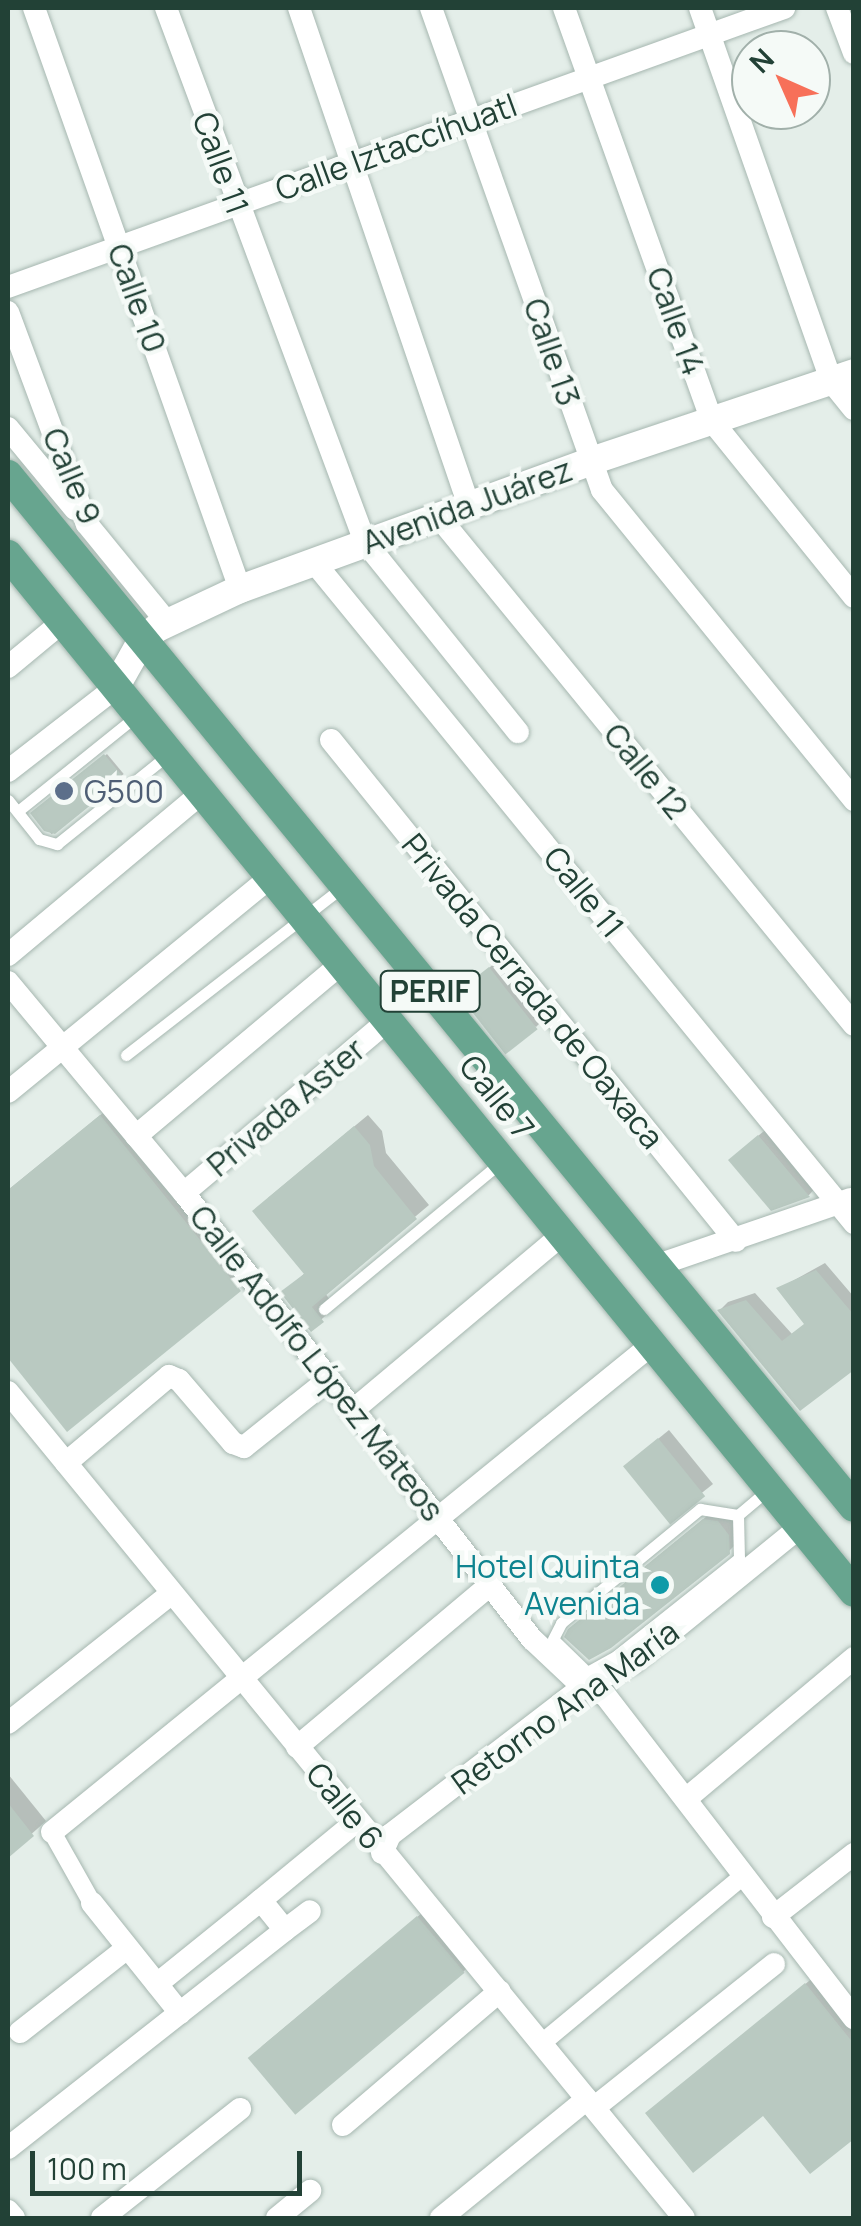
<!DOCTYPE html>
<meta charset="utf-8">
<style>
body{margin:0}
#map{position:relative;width:861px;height:2226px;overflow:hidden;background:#e4eee9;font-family:Manrope,sans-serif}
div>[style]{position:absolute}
.shadow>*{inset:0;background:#0003;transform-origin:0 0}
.building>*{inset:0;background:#b9c9c1;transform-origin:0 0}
.roads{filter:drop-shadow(0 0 2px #a6b7b0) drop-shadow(0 0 2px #a6b7b0)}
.service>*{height:11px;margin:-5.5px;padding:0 5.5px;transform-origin:5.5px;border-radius:5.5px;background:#fff}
.pedestrian>*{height:18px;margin:-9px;padding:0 9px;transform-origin:9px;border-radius:9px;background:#fff}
.minor>*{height:22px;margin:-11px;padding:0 11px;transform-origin:11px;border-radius:11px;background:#fff}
.tertiary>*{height:28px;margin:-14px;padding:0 14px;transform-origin:14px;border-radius:14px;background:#fff}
.primary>*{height:30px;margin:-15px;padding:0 15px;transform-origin:15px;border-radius:15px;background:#67a58f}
.dots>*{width:28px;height:28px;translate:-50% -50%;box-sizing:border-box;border:5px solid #f5faf7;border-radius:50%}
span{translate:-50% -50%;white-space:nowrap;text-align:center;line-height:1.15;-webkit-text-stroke:9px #f5faf7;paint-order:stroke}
.shield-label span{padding:2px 8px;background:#f5faf7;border:2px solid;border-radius:8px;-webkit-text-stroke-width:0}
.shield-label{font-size:30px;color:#224136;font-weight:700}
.street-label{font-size:32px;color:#224136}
.service-label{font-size:32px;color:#4e5e75}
.left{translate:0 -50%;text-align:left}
.culture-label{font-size:32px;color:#0d838f}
.right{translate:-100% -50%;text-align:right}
.frame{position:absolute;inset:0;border:10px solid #224136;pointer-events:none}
.north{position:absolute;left:731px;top:30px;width:100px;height:100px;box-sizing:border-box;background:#f5faf7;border:2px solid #a1b0aa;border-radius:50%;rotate:315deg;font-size:28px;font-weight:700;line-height:40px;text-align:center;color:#224136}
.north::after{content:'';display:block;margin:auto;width:35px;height:45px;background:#f77059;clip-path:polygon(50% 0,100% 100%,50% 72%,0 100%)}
.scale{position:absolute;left:30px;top:2151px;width:272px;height:45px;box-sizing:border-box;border:5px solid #224136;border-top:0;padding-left:12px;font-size:30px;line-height:35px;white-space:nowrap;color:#224136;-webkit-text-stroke:8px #f5faf7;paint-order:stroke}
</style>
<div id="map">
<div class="shadow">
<div style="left:107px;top:754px;width:26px;height:94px;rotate:50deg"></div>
<div style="clip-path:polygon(500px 959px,546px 1017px,536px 1027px,470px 983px)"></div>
<div style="clip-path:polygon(114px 1104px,253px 1276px,68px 1428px,8px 1354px,8px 1190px)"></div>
<div style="clip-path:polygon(368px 1115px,382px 1131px,386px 1153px,429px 1205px,325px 1293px,335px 1307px,312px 1328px,284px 1292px,306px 1272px,268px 1198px)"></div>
<div style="clip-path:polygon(769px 1127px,818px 1185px,809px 1195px,771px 1208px,741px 1150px)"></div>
<div style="clip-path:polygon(825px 1263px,854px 1297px,854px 1367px,800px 1408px,720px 1310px,728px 1302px,755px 1293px,792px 1334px,807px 1323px,780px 1288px)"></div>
<div style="clip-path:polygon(669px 1430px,713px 1484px,669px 1519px,637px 1456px)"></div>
<div style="clip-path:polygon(718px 1507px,732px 1509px,742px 1538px,728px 1552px,585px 1616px)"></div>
<div style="clip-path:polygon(8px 1774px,46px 1821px,8px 1855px)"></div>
<div style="clip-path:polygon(428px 1908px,473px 1962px,463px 1972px,261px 2047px)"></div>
<div style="clip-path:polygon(820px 1972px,854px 2014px,854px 2135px,764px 2113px,648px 2113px)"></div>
</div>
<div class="building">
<div style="clip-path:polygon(104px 754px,124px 778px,55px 834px,44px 831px,30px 813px)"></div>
<div style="left:489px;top:967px;width:79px;height:41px;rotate:52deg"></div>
<div style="clip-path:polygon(100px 1115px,241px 1291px,67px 1432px,8px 1358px,8px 1190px)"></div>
<div style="clip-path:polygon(354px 1126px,370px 1145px,374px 1166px,417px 1219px,312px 1307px,324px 1322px,311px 1332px,280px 1292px,304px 1274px,252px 1211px)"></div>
<div style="clip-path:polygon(758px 1135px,810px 1197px,771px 1211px,728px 1160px)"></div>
<div style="clip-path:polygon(816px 1270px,854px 1315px,854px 1370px,800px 1411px,717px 1310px,746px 1300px,782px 1341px,804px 1324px,776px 1288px)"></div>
<div style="left:658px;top:1438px;width:75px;height:45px;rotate:51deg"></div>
<div style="clip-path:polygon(703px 1519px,718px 1521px,729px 1535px,730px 1554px,611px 1648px,589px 1660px,564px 1637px,568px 1629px)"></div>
<div style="clip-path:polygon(8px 1803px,34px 1836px,8px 1858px)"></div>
<div style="left:417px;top:1916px;width:74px;height:221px;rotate:50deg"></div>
<div style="clip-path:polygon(805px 1983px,854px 2044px,854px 2139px,810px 2174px,763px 2116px,693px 2173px,645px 2113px)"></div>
</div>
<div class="roads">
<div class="service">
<div style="left:8px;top:800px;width:50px;rotate:51.5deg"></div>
<div style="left:39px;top:839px;width:19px;rotate:16deg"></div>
<div style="left:57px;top:844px;width:144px;rotate:-38.8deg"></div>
<div style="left:18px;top:811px;width:150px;rotate:-38.8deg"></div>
<div style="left:126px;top:1055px;width:276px;rotate:-37.8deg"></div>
<div style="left:324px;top:1309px;width:229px;rotate:-39.7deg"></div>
<div style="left:738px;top:1515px;width:43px;rotate:88.7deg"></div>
<div style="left:739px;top:1558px;width:157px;rotate:141.5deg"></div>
<div style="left:616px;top:1656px;width:33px;rotate:151deg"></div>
<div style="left:587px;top:1672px;width:47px;rotate:-135.9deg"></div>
<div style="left:553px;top:1639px;width:18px;rotate:-63deg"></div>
<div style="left:561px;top:1623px;width:180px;rotate:-39.4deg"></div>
<div style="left:700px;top:1509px;width:38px;rotate:9deg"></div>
<div style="left:738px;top:1515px;width:38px;rotate:-40deg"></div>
</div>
<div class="pedestrian">
<div style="left:52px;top:1832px;width:81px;rotate:60.6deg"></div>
<div style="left:542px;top:2043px;width:260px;rotate:-39.7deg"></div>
</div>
<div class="minor">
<div style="left:34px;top:8px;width:616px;rotate:70.48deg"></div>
<div style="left:166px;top:8px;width:570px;rotate:69.56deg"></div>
<div style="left:365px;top:542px;width:244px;rotate:51.2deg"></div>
<div style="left:299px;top:8px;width:526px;rotate:71.15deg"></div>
<div style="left:431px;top:8px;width:511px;rotate:70.47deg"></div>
<div style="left:602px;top:490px;width:400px;rotate:50.9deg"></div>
<div style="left:564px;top:8px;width:439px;rotate:70.3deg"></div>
<div style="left:712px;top:421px;width:226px;rotate:51.1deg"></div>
<div style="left:700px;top:8px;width:395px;rotate:70.6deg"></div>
<div style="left:831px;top:381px;width:36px;rotate:51deg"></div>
<div style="left:837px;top:8px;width:48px;rotate:69.3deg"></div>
<div style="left:8px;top:287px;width:825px;rotate:-19.78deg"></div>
<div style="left:8px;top:312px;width:226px;rotate:69.6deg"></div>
<div style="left:87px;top:524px;width:127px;rotate:50.8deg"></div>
<div style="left:8px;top:428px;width:105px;rotate:50.4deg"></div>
<div style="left:438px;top:516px;width:657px;rotate:50.74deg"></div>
<div style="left:314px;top:562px;width:854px;rotate:50.75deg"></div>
<div style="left:8px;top:667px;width:69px;rotate:-39.7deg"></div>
<div style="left:331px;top:740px;width:644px;rotate:51.05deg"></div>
<div style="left:8px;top:771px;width:135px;rotate:-37.8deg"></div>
<div style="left:8px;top:955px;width:253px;rotate:-39.9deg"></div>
<div style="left:8px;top:982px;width:275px;rotate:50.2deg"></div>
<div style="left:184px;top:1193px;width:566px;rotate:52.04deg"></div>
<div style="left:532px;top:1639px;width:70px;rotate:43.3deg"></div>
<div style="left:583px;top:1687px;width:23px;rotate:20deg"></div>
<div style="left:605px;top:1695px;width:408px;rotate:52.4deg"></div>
<div style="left:8px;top:1092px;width:340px;rotate:-39.3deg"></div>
<div style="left:136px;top:1136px;width:269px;rotate:-40deg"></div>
<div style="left:184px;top:1193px;width:268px;rotate:-40.2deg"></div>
<div style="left:655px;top:1266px;width:207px;rotate:-18.9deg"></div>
<div style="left:8px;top:1392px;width:1067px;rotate:50.7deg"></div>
<div style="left:352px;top:1411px;width:274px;rotate:-40deg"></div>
<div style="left:66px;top:1463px;width:135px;rotate:-40.2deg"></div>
<div style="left:169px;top:1376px;width:11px;rotate:22deg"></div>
<div style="left:179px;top:1380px;width:83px;rotate:49.4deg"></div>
<div style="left:233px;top:1443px;width:12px;rotate:20deg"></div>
<div style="left:244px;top:1447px;width:107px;rotate:-38.6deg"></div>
<div style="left:8px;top:1723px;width:209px;rotate:-38.4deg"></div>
<div style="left:297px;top:1747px;width:252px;rotate:-40deg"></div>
<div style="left:687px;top:1798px;width:218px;rotate:-40deg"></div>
<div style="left:52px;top:1832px;width:771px;rotate:-39.1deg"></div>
<div style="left:382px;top:1853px;width:20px;rotate:-66deg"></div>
<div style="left:390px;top:1835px;width:243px;rotate:-37.5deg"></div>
<div style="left:583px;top:1687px;width:57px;rotate:-26.1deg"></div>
<div style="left:634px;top:1662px;width:214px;rotate:-39.1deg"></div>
<div style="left:92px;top:1903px;width:141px;rotate:51.3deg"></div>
<div style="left:773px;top:1917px;width:103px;rotate:-37.9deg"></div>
<div style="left:285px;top:1930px;width:31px;rotate:-37deg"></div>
<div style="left:157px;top:1984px;width:134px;rotate:-38.9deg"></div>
<div style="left:20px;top:2032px;width:136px;rotate:-38.1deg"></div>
<div style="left:595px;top:2107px;width:229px;rotate:-38.6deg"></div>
<div style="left:343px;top:2125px;width:206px;rotate:-40.5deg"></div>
<div style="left:8px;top:2148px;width:352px;rotate:-38.2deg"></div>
<div style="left:285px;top:1930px;width:38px;rotate:-129deg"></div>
<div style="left:261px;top:1900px;width:124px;rotate:-39.5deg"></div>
<div style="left:8px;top:2211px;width:9px;rotate:49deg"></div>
<div style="left:102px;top:2218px;width:176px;rotate:-38.3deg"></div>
<div style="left:277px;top:2218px;width:43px;rotate:-39.3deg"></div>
<div style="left:441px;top:2218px;width:188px;rotate:-39.2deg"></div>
</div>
<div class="tertiary">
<div style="left:115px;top:688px;width:55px;rotate:-60.6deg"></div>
<div style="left:142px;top:640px;width:19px;rotate:-39deg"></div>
<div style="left:157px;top:628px;width:92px;rotate:-25.2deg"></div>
<div style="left:240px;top:589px;width:374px;rotate:-20deg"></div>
<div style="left:591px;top:461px;width:277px;rotate:-18.5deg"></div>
</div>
<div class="primary">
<div style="left:8px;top:475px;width:1334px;rotate:50.66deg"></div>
<div style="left:8px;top:555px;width:1338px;rotate:50.79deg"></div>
</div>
</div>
<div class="dots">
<div style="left:64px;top:791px;background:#5c6f8a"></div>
<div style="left:660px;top:1585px;background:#0f9aa8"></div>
</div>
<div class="shield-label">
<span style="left:430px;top:991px">PERIF</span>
</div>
<div class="street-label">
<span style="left:396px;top:147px;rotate:-20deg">Calle Iztaccíhuatl</span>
<span style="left:221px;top:163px;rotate:70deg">Calle 11</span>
<span style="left:137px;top:298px;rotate:70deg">Calle 10</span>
<span style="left:676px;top:321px;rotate:70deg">Calle 14</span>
<span style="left:552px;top:352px;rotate:71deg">Calle 13</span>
<span style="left:72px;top:476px;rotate:67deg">Calle 9</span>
<span style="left:467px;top:506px;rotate:-20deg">Avenida Juárez</span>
<span style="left:646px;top:771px;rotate:51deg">Calle 12</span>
<span style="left:584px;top:892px;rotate:51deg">Calle 11</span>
<span style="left:533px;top:991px;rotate:51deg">Privada Cerrada de Oaxaca</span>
<span style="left:497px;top:1097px;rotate:51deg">Calle 7</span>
<span style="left:286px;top:1107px;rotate:-40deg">Privada Aster</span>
<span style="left:317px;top:1363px;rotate:52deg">Calle Adolfo López Mateos</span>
<span style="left:565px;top:1707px;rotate:-36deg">Retorno Ana María</span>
<span style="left:345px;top:1806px;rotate:51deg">Calle 6</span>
</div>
<div class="service-label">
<span class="left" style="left:84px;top:791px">G500</span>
</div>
<div class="culture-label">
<span class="right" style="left:640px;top:1585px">Hotel Quinta<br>Avenida</span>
</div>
<div class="frame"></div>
<div class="north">N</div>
<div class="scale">100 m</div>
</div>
